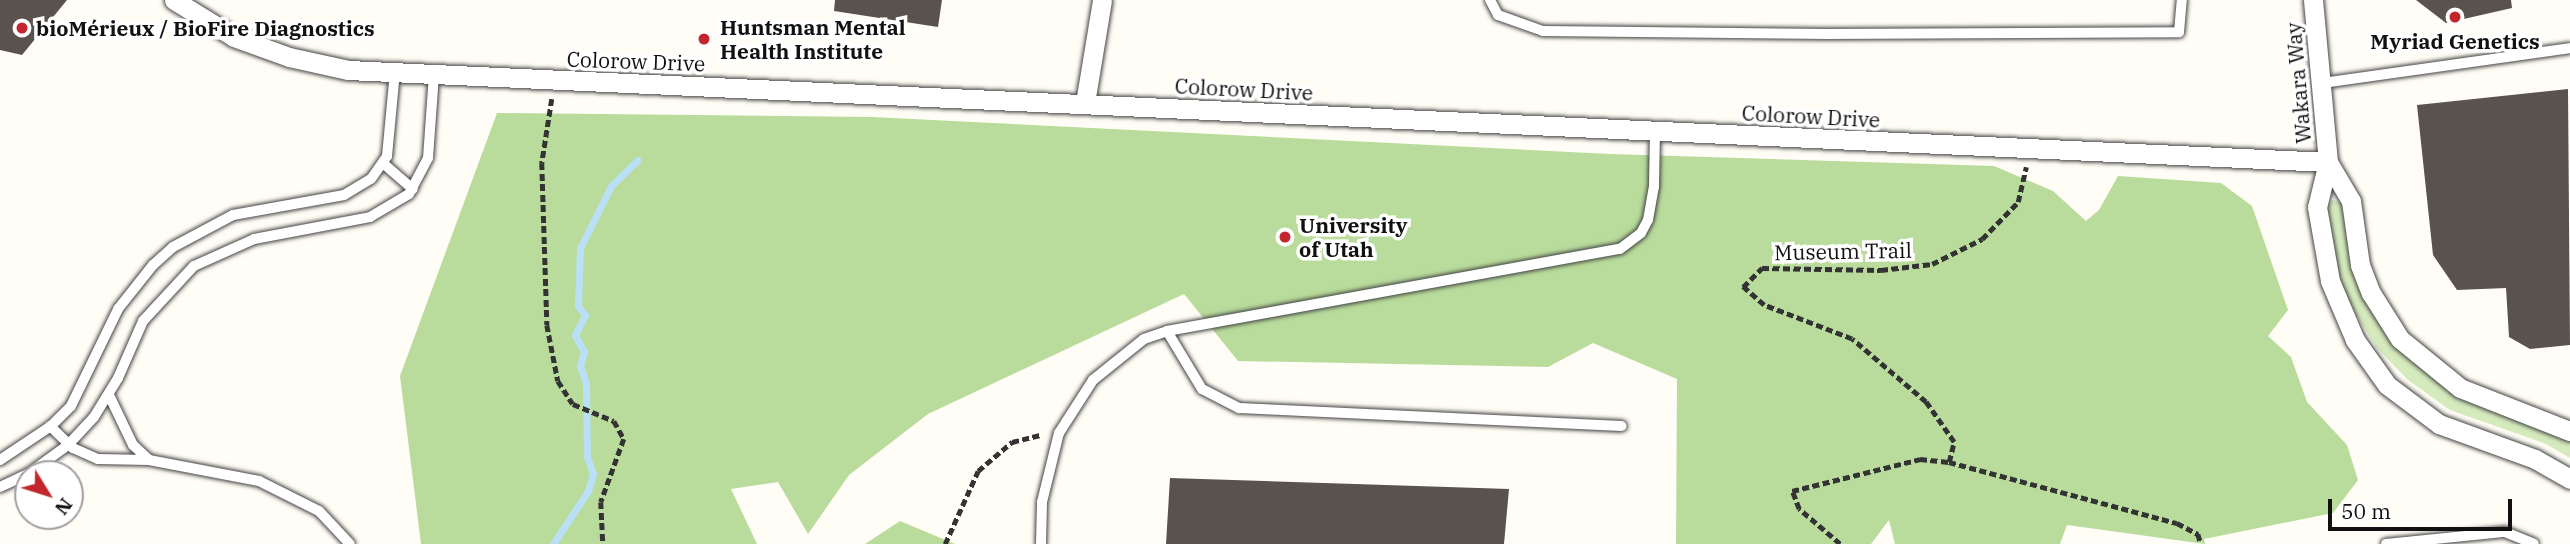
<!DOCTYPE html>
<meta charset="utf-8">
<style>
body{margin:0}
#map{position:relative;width:2570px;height:544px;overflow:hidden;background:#fffdf5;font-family:"IBM Plex Serif",serif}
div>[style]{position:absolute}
.green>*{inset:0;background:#d5ebbd}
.forest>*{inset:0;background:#b9dc9c}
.stream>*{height:7px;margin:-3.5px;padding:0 3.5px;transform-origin:3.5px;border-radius:3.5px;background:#b9e0f7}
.building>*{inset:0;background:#5a524d}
.path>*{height:4.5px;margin-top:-2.25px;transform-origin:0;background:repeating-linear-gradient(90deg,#333 0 7px,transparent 0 10.5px)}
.roads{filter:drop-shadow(0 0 2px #444) drop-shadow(0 0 2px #444)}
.service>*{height:10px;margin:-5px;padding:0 5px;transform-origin:5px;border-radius:5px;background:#fff}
.minor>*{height:19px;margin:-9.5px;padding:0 9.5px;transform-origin:9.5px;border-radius:9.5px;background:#fff}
.dots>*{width:19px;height:19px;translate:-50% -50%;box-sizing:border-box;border:4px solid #fff;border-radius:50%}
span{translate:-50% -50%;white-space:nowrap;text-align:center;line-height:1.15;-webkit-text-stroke:7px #fff;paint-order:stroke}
.poi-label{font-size:21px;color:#111;font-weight:700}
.left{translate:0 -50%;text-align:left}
.street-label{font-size:21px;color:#111}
.north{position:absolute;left:14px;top:460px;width:70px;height:70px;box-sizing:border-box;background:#fff;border:2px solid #a0a0a0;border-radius:50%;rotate:128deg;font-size:19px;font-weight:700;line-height:28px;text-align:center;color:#111}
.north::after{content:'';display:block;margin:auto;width:24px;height:32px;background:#c4262e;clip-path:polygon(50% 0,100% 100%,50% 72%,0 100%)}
.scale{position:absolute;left:2328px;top:499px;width:184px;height:32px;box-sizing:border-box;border:4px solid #111;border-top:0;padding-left:9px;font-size:21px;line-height:24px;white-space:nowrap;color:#111;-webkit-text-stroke:5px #fff;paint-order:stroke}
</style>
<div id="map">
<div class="green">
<div style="clip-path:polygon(2332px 200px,2341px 202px,2353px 270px,2405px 355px,2446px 388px,2474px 404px,2514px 415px,2570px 439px,2570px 458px,2546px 444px,2450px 410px,2408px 380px,2377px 348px,2348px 301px,2336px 266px,2327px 207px)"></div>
</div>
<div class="forest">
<div style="clip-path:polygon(497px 113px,872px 117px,1610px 154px,1994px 166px,2053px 191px,2086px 221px,2099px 210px,2118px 176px,2221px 183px,2252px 206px,2288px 310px,2268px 336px,2291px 357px,2307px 402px,2347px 445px,2358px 480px,2333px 513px,2204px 539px,2205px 544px,2067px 525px,2060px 544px,1895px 544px,1889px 520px,1871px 544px,1676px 544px,1677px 379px,1593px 343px,1548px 367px,1238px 361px,1184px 294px,928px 414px,849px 475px,808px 534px,778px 482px,731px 489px,757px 544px,421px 544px,400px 376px)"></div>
<div style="clip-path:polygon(900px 521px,955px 544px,865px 544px)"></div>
</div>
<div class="stream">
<div style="left:553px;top:544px;width:64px;rotate:-56.6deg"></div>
<div style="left:588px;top:491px;width:18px;rotate:-74deg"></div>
<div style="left:593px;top:474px;width:18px;rotate:-109deg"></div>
<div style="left:587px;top:457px;width:73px;rotate:-90.8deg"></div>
<div style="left:586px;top:384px;width:20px;rotate:-108deg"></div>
<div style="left:580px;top:365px;width:14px;rotate:-73deg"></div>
<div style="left:584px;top:352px;width:19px;rotate:-118deg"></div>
<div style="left:575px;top:335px;width:22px;rotate:-63deg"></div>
<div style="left:585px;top:315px;width:11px;rotate:-128deg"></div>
<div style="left:578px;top:306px;width:58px;rotate:-88deg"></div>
<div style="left:580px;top:248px;width:69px;rotate:-63.4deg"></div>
<div style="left:611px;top:186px;width:37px;rotate:-44deg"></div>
</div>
<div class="building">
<div style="clip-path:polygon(0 0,67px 0,22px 55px,0 50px)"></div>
<div style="clip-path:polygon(835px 0,942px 0,938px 27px,834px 11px)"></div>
<div style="clip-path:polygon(2416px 0,2511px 0,2512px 8px,2446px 23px)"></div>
<div style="clip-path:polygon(2568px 89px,2570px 345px,2530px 349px,2509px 337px,2506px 288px,2457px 290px,2433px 255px,2417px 105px)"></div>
<div style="clip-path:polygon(1170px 478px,1509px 489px,1504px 544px,1166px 544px)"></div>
</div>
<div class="path">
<div style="left:552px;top:99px;width:65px;rotate:98.9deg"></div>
<div style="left:542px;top:163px;width:162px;rotate:88.2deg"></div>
<div style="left:547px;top:325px;width:57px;rotate:78.9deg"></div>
<div style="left:558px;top:381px;width:27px;rotate:57deg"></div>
<div style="left:573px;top:404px;width:44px;rotate:22.5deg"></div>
<div style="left:614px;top:421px;width:21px;rotate:61deg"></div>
<div style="left:624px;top:439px;width:67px;rotate:110.1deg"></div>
<div style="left:601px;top:502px;width:42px;rotate:87.3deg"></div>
<div style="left:1949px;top:462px;width:236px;rotate:15deg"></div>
<div style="left:2177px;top:523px;width:24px;rotate:28deg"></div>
<div style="left:2198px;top:534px;width:10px;rotate:73deg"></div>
<div style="left:945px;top:544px;width:80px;rotate:-65.7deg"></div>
<div style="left:978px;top:471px;width:45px;rotate:-40.5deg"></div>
<div style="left:1012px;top:442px;width:30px;rotate:-14deg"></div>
<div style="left:1840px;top:544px;width:54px;rotate:-139.5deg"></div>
<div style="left:1799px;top:509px;width:19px;rotate:-111deg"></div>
<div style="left:1792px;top:491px;width:132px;rotate:-14deg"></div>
<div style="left:1920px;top:459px;width:29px;rotate:6deg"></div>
<div style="left:1949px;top:462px;width:21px;rotate:-76deg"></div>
<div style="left:1954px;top:442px;width:49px;rotate:-125deg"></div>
<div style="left:1926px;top:402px;width:97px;rotate:-139.6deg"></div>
<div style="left:1852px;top:339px;width:94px;rotate:-158.9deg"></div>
<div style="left:1764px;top:305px;width:28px;rotate:-139deg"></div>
<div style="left:1743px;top:287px;width:27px;rotate:-45deg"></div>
<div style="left:1762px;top:268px;width:119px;rotate:1deg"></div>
<div style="left:1881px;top:270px;width:51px;rotate:-6.7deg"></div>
<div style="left:1932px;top:264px;width:56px;rotate:-26.6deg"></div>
<div style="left:1982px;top:239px;width:52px;rotate:-45.8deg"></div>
<div style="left:2018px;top:202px;width:36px;rotate:-77deg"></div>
</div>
<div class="roads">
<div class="service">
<div style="left:1490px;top:0;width:17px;rotate:62deg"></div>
<div style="left:1498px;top:15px;width:48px;rotate:19.6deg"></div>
<div style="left:1543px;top:31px;width:285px;rotate:0.6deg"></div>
<div style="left:1828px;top:34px;width:351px;rotate:-0.3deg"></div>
<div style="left:2179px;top:32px;width:32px;rotate:-85deg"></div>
<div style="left:2322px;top:83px;width:250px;rotate:-8deg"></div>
<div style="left:384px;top:164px;width:38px;rotate:41deg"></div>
<div style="left:1167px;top:331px;width:68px;rotate:58.9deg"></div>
<div style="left:1202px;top:389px;width:42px;rotate:27.2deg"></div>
<div style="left:1239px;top:408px;width:383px;rotate:2.7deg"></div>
<div style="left:109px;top:395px;width:55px;rotate:64.4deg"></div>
<div style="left:133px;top:445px;width:22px;rotate:43deg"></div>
<div style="left:50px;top:426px;width:32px;rotate:44deg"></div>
<div style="left:73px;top:448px;width:27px;rotate:24deg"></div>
<div style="left:98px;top:459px;width:51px;rotate:1.1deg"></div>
<div style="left:149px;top:460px;width:112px;rotate:10.8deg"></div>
<div style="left:259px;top:481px;width:67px;rotate:26.6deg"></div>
<div style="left:319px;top:511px;width:45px;rotate:46.8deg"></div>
<div style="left:0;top:460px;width:61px;rotate:-33.7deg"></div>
<div style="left:51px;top:426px;width:28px;rotate:-45deg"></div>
<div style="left:71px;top:406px;width:108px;rotate:-64.1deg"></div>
<div style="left:118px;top:309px;width:56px;rotate:-51.5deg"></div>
<div style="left:153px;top:265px;width:27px;rotate:-42deg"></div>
<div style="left:173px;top:247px;width:68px;rotate:-28.1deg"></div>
<div style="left:233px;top:215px;width:113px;rotate:-10.2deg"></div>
<div style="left:344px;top:195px;width:31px;rotate:-31deg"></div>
<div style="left:371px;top:179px;width:28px;rotate:-55deg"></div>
<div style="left:387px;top:156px;width:85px;rotate:-84.6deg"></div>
<div style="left:28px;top:474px;width:49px;rotate:-35.9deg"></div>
<div style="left:68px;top:445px;width:38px;rotate:-47deg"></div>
<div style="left:94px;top:417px;width:46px;rotate:-58.4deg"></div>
<div style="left:118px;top:378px;width:62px;rotate:-66.3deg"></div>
<div style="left:143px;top:321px;width:75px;rotate:-47.2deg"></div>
<div style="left:194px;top:266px;width:66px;rotate:-24.2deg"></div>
<div style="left:254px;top:239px;width:118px;rotate:-10.7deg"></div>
<div style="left:370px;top:217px;width:45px;rotate:-30.5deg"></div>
<div style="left:409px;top:194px;width:41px;rotate:-62.2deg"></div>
<div style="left:428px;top:158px;width:84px;rotate:-85.9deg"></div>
<div style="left:0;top:487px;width:31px;rotate:-25deg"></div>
<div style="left:1041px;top:544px;width:42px;rotate:-88.6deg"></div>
<div style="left:1042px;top:502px;width:71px;rotate:-76.2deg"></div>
<div style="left:1059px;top:433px;width:63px;rotate:-57.3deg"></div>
<div style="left:1093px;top:380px;width:65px;rotate:-38.8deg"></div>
<div style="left:1144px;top:339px;width:24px;rotate:-19deg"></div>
<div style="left:1167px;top:331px;width:460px;rotate:-10.3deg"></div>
<div style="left:1620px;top:249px;width:26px;rotate:-37deg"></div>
<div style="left:1641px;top:233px;width:15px;rotate:-62deg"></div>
<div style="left:1648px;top:220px;width:34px;rotate:-80deg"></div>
<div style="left:1654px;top:187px;width:56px;rotate:-89deg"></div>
<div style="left:2386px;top:544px;width:120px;rotate:-5.8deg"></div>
<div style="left:2505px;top:532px;width:31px;rotate:22deg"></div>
</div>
<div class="minor">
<div style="left:174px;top:0;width:70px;rotate:31.7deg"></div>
<div style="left:234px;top:37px;width:59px;rotate:20deg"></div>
<div style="left:289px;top:57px;width:60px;rotate:12.4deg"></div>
<div style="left:348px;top:70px;width:1982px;rotate:2.66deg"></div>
<div style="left:2313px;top:0;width:163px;rotate:84.7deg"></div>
<div style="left:2328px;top:162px;width:46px;rotate:103.7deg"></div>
<div style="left:2317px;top:207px;width:75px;rotate:80deg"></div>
<div style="left:2330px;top:281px;width:64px;rotate:67deg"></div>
<div style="left:2355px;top:340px;width:55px;rotate:54.6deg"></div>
<div style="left:2387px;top:385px;width:65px;rotate:36.9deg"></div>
<div style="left:2439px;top:424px;width:102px;rotate:20deg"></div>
<div style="left:2535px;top:459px;width:40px;rotate:29.7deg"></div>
<div style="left:1085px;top:103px;width:104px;rotate:-80.6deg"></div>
<div style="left:2328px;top:162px;width:45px;rotate:59.5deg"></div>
<div style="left:2351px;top:201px;width:65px;rotate:82deg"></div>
<div style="left:2360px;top:265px;width:30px;rotate:69deg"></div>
<div style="left:2371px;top:293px;width:54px;rotate:57.8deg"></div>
<div style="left:2400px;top:339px;width:77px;rotate:39.2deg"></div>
<div style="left:2460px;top:388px;width:118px;rotate:21.4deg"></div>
</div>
</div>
<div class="dots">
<div style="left:2455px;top:17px;background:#c4262e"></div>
<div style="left:22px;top:28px;background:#c4262e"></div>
<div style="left:704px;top:39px;background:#c4262e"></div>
<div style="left:1285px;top:237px;background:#c4262e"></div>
</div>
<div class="poi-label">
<span class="left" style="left:720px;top:39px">Huntsman Mental<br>Health Institute</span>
<span class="left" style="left:36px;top:28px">bioMérieux / BioFire Diagnostics</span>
<span style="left:2455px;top:41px">Myriad Genetics</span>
<span class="left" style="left:1299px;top:237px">University<br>of Utah</span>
</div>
<div class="street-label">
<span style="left:636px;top:61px;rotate:2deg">Colorow Drive</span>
<span style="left:2298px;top:83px;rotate:-95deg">Wakara Way</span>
<span style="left:1244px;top:89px;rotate:3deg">Colorow Drive</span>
<span style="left:1811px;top:116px;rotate:3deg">Colorow Drive</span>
<span style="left:1843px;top:251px;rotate:-1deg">Museum Trail</span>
</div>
<div class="north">N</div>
<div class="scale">50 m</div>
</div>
